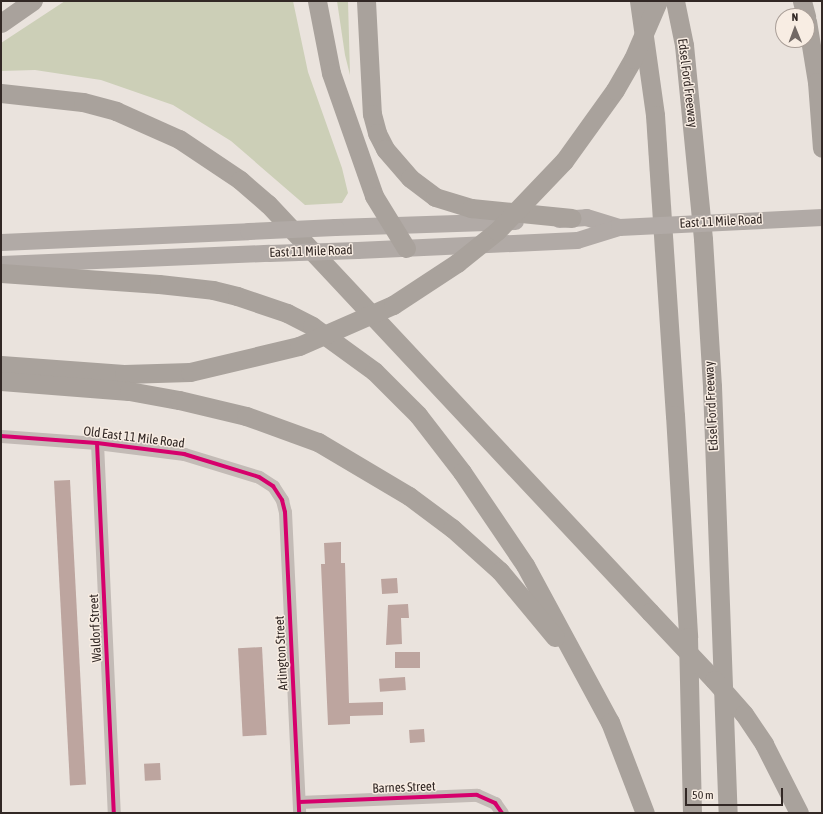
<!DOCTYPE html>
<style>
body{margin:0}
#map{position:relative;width:823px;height:814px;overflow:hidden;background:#eae3dd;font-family:"Asap Condensed",sans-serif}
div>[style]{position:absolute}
.green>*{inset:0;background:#cccfb7}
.building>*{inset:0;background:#bda59f;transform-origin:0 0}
.minor>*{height:13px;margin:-6.5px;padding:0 6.5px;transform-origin:6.5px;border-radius:6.5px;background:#c3bbb6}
.major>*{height:17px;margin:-8.5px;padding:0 8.5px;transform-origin:8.5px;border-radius:8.5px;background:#b1aaa6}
.highway>*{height:19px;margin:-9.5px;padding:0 9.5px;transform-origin:9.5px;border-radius:9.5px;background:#a9a29c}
.major-bridge>*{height:17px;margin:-8.5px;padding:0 8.5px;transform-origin:8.5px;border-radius:8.5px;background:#b1aaa6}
.highway-bridge>*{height:19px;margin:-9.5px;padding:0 9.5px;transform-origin:9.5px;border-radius:9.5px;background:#a9a29c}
.cycleway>*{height:4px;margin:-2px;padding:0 2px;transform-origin:2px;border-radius:2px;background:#d6006c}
span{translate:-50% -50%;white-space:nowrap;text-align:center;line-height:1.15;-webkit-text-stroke:3px #f8ede3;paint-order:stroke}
.street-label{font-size:13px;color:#322825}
.frame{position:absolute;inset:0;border:2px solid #322825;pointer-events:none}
.north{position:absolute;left:775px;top:8px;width:40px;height:40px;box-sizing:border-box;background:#f8ede3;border:1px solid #a99e97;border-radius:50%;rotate:359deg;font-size:11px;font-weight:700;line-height:16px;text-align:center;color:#322825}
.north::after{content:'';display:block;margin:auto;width:14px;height:18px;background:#726965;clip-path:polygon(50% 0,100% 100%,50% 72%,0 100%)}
.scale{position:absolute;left:685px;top:788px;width:98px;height:18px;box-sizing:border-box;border:2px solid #322825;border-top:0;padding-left:5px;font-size:12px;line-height:14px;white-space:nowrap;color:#322825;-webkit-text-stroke:3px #f8ede3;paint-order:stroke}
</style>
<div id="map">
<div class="green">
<div style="clip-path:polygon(65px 1px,293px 1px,308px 72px,342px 168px,348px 193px,342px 203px,305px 205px,231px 141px,173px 105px,101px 80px,35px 70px,1px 71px,1px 43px)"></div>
<div style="clip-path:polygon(337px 1px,348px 1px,350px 75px,345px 55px)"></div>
</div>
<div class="building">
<div style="left:70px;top:480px;width:305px;height:16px;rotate:87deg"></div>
<div style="clip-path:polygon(341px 542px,341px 563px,345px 563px,349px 703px,383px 702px,383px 715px,350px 716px,350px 724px,328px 725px,321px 564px,325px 564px,324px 543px)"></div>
<div style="left:397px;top:578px;width:15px;height:16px;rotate:86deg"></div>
<div style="clip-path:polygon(408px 604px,409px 618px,401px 618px,402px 644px,386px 645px,388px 605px)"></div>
<div style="left:262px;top:647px;width:88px;height:24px;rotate:87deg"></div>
<div style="left:420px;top:652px;width:16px;height:25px;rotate:90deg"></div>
<div style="left:405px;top:677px;width:13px;height:26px;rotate:86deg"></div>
<div style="left:424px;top:729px;width:13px;height:15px;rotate:86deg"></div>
<div style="left:160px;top:763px;width:17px;height:16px;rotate:87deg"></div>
</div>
<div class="minor">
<div style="left:1px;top:436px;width:96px;rotate:4.2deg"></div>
<div style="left:97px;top:443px;width:88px;rotate:7.2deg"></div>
<div style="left:184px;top:454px;width:78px;rotate:17deg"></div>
<div style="left:259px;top:477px;width:17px;rotate:33deg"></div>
<div style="left:273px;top:486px;width:17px;rotate:57deg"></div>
<div style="left:282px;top:500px;width:12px;rotate:76deg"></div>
<div style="left:285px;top:512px;width:301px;rotate:87.3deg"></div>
<div style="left:97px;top:443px;width:370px;rotate:87.4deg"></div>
<div style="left:299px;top:802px;width:178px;rotate:-2.3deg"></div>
<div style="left:477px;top:795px;width:20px;rotate:24deg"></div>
<div style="left:495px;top:803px;width:12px;rotate:55deg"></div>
</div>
<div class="major">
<div style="left:559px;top:219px;width:27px;rotate:-4deg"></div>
<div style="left:586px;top:217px;width:34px;rotate:17deg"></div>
<div style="left:742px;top:221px;width:80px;rotate:-2.9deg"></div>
<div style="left:335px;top:227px;width:180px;rotate:-1.9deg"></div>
<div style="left:1px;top:242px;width:247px;rotate:-2.5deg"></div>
<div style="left:357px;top:250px;width:220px;rotate:-2.6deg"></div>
<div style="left:577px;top:240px;width:44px;rotate:-17.2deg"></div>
<div style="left:1px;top:264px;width:268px;rotate:-2.4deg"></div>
</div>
<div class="highway">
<div style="left:317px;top:1px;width:73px;rotate:79deg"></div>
<div style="left:331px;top:73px;width:130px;rotate:70.7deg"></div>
<div style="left:374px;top:196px;width:61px;rotate:58.4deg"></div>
<div style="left:366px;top:1px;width:113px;rotate:87deg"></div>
<div style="left:372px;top:114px;width:20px;rotate:75deg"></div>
<div style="left:377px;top:133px;width:18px;rotate:63deg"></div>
<div style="left:385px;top:149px;width:38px;rotate:49deg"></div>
<div style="left:410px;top:178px;width:31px;rotate:37deg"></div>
<div style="left:435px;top:197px;width:38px;rotate:17deg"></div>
<div style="left:471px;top:208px;width:101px;rotate:5.7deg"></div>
<div style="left:639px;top:1px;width:115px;rotate:82deg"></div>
<div style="left:655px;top:115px;width:301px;rotate:86.2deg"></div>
<div style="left:675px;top:415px;width:222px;rotate:86.6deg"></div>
<div style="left:688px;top:637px;width:176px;rotate:88.7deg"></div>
<div style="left:675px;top:1px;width:45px;rotate:78.4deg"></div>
<div style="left:684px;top:45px;width:195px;rotate:84.4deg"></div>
<div style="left:703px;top:239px;width:147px;rotate:86.5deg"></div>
<div style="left:712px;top:386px;width:427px;rotate:87.9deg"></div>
<div style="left:802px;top:1px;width:16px;rotate:75deg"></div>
<div style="left:807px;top:21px;width:62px;rotate:80.7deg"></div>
<div style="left:817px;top:82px;width:66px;rotate:85.7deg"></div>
<div style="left:1px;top:23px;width:39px;rotate:-35deg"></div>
<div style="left:1px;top:93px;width:82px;rotate:6.3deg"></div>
<div style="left:83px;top:102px;width:34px;rotate:15deg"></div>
<div style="left:116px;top:111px;width:69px;rotate:24deg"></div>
<div style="left:179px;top:139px;width:73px;rotate:33.9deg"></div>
<div style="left:240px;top:180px;width:37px;rotate:41deg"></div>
<div style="left:268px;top:204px;width:559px;rotate:46.89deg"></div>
<div style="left:1px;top:273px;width:158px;rotate:4deg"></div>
<div style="left:159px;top:284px;width:54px;rotate:6.3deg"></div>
<div style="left:213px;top:290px;width:25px;rotate:14deg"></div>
<div style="left:237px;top:296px;width:53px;rotate:18.8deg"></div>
<div style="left:287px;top:313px;width:28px;rotate:27deg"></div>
<div style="left:312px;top:326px;width:77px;rotate:36deg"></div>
<div style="left:374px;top:371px;width:62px;rotate:45deg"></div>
<div style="left:418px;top:415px;width:72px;rotate:52.3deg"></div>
<div style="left:462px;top:472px;width:112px;rotate:55.9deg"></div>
<div style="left:525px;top:565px;width:179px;rotate:61.6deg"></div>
<div style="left:610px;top:722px;width:97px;rotate:69deg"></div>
<div style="left:1px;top:365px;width:123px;rotate:4.2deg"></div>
<div style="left:124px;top:374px;width:66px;rotate:-1.7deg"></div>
<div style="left:190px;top:372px;width:112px;rotate:-13.4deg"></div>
<div style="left:1px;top:381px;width:128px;rotate:4.5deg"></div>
<div style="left:129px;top:391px;width:51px;rotate:10.2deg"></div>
<div style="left:179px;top:400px;width:69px;rotate:13.4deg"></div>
<div style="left:246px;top:416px;width:77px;rotate:19.9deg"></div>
<div style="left:318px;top:442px;width:106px;rotate:30.7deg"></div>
<div style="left:409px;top:496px;width:54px;rotate:36.7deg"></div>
<div style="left:452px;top:528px;width:64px;rotate:41.9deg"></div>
<div style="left:500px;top:571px;width:86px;rotate:50.2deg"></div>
<div style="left:764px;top:744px;width:77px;rotate:63.1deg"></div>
</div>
<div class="major-bridge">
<div style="left:619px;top:227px;width:123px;rotate:-2.8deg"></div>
<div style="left:248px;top:231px;width:87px;rotate:-2.6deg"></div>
<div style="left:269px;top:253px;width:88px;rotate:-2deg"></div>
</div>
<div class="highway-bridge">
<div style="left:299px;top:346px;width:103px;rotate:-23.6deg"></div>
<div style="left:393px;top:305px;width:77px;rotate:-33.3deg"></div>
<div style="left:457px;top:263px;width:51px;rotate:-38.7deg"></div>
<div style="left:497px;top:231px;width:97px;rotate:-46.3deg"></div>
<div style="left:564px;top:161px;width:87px;rotate:-54.3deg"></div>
<div style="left:615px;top:90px;width:36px;rotate:-60deg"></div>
<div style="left:633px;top:59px;width:63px;rotate:-66.7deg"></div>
<div style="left:650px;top:612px;width:93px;rotate:46.7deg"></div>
<div style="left:714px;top:680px;width:45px;rotate:48.6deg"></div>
<div style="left:744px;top:714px;width:36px;rotate:56deg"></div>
</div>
<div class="cycleway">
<div style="left:1px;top:436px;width:96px;rotate:4.2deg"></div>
<div style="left:97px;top:443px;width:88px;rotate:7.2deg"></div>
<div style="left:184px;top:454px;width:78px;rotate:17deg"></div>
<div style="left:259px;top:477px;width:17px;rotate:33deg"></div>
<div style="left:273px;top:486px;width:17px;rotate:57deg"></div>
<div style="left:282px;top:500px;width:12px;rotate:76deg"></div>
<div style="left:285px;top:512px;width:301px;rotate:87.3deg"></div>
<div style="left:97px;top:443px;width:370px;rotate:87.4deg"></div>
<div style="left:299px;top:802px;width:178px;rotate:-2.3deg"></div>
<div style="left:477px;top:795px;width:20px;rotate:24deg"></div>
<div style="left:495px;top:803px;width:12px;rotate:55deg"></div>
</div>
<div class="street-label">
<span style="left:687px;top:83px;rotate:83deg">Edsel Ford Freeway</span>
<span style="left:721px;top:222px;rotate:-3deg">East 11 Mile Road</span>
<span style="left:311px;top:252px;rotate:-2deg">East 11 Mile Road</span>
<span style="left:712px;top:406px;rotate:-93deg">Edsel Ford Freeway</span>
<span style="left:134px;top:438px;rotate:7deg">Old East 11 Mile Road</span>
<span style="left:96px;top:628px;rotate:-93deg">Waldorf Street</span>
<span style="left:282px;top:653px;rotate:-93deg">Arlington Street</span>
<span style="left:404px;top:788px;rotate:-2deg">Barnes Street</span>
</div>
<div class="frame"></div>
<div class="north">N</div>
<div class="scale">50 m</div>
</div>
